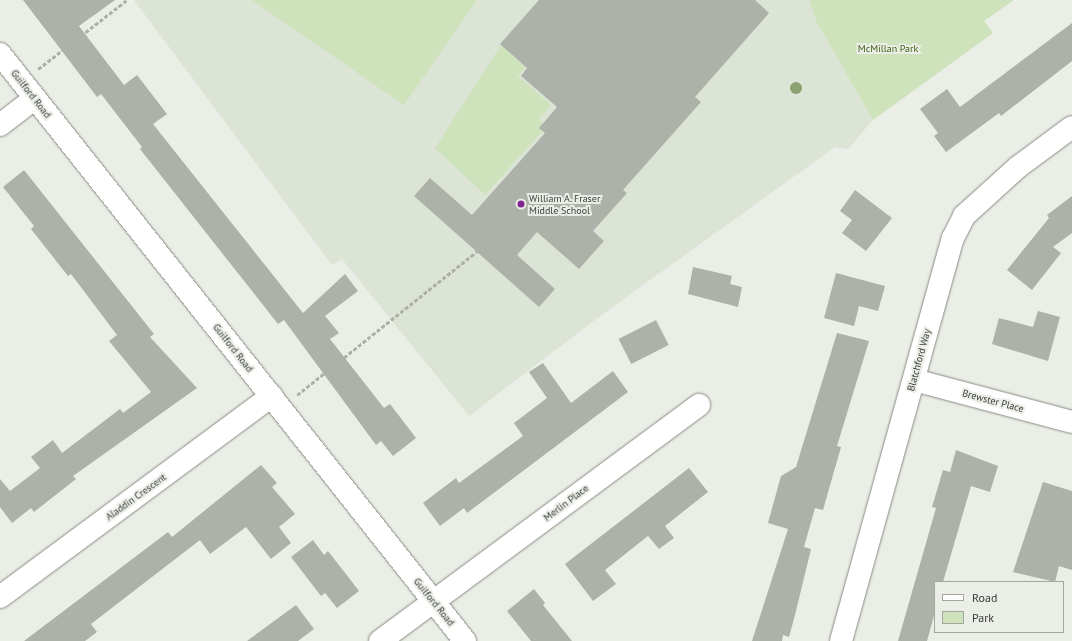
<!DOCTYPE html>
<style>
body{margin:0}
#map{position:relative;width:1072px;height:641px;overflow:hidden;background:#eaeee6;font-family:"PT Sans",sans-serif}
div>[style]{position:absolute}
.built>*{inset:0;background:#dce4d6}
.green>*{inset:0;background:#cee2bc}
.building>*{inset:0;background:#acb1a9;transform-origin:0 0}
.path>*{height:2.5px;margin-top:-1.25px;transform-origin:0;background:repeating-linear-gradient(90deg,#acb0a9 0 4px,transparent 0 6px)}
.roads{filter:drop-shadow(0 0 1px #888c85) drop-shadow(0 0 1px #888c85)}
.minor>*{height:22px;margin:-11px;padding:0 11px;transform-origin:11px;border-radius:11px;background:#fff}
.tertiary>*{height:22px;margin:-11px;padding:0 11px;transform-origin:11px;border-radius:11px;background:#fff}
.trees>*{width:12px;height:12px;margin:-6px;border-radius:50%;background:#8ca072}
.dots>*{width:11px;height:11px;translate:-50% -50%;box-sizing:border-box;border:2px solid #eaeee6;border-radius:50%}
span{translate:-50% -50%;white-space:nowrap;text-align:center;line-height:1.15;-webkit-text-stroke:4px #eaeee6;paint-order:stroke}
.park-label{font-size:10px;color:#406114}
.street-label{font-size:10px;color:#3a3c39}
.poi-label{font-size:10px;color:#3a3c39}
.left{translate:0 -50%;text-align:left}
.legend{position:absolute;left:934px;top:581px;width:130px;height:52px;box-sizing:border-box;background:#eaeee6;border:1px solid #a4a7a1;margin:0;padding:5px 7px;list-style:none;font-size:12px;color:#3a3c39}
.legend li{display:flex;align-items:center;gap:8px;height:20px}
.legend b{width:20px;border:1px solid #a4a7a1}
</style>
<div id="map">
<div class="built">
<div style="clip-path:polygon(134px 0,809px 0,816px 21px,873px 120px,848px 149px,835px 147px,596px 319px,469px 416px,342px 259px,332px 265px)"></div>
</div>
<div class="green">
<div style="clip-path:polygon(252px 0,477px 0,404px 105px)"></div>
<div style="clip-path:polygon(809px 0,1014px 0,984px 21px,993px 33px,873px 120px,816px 21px)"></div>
<div style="clip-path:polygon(501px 45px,526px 67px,518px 76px,551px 105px,539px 119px,546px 127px,485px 195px,435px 148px)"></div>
</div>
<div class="building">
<div style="clip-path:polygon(23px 0,115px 0,79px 26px,124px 85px,137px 75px,167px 114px,153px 124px,303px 313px,345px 274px,358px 291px,325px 316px,339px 333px,330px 339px,384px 408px,390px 404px,416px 438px,393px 456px,381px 441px,376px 445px,284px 320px,278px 324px,140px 149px,142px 147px,101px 94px,97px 97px)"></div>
<div style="clip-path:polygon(539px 0,755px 0,769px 13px,695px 97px,701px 102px,623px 190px,627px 193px,593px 231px,604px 241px,579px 269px,537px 232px,517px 255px,555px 289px,539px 307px,414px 196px,430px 178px,472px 215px,545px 133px,539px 128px,557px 107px,521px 76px,527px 68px,500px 44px)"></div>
<div style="clip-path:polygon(1072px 23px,1072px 61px,1001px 116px,999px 113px,946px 152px,934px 136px,938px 133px,920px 109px,947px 89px,960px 107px)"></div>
<div style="clip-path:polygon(24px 170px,154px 334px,150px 337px,197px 388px,73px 476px,76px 479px,34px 512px,31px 508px,12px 523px,0 507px,0 479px,10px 491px,40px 468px,31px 457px,53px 440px,62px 453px,120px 409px,123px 413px,151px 392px,109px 341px,117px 335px,71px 274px,68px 276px,31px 229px,34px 226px,3px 187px)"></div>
<div style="clip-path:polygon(855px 190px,892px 218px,866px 251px,842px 233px,852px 220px,840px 211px)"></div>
<div style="clip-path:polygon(1072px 196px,1072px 233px,1053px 247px,1061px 253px,1032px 290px,1007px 270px,1049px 218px,1047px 215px)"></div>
<div style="clip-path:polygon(693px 267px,732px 276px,730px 284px,742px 287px,738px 307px,688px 294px)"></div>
<div style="clip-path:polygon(836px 273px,885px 286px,878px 311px,859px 306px,854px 326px,824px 318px)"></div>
<div style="clip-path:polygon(1038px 311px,1060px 317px,1048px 361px,992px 344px,999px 318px,1033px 327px)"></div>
<div style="left:656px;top:320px;width:28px;height:42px;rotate:63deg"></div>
<div style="clip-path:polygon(837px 333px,869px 341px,837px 446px,841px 447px,823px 510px,815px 508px,804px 547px,811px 549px,795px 615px,789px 637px,783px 635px,782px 641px,752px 641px,788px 529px,768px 523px,781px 476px,796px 467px)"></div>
<div style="clip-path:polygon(543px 363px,571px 403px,613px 371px,628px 392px,467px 513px,464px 508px,440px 526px,423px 503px,456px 478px,459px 483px,523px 436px,514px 423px,547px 398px,529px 372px)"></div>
<div style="clip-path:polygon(956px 450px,998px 466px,990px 492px,971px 486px,943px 582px,935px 582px,935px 612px,927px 641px,898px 641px,936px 508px,932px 507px,943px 470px,950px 472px)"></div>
<div style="clip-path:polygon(261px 465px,277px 483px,272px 487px,295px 514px,279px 527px,291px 543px,271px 559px,246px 527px,210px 554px,200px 540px,91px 624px,97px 632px,85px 641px,24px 641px,168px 532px,172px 537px)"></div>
<div style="clip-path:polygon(689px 468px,708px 492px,665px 526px,674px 538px,659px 549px,648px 536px,605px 570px,616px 584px,593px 601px,565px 564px)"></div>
<div style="clip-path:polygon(1043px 482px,1072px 491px,1072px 570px,1059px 566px,1055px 582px,1013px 572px)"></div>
<div style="clip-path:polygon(313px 540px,324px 555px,328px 551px,359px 591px,337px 608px,325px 593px,321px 596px,291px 557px)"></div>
<div style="clip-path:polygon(534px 589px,545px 603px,543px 605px,572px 641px,531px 641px,507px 611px)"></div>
<div style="clip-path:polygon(296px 605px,314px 629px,298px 641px,247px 641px)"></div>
</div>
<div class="path">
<div style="left:38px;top:69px;width:113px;rotate:-37.8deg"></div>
<div style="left:297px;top:395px;width:229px;rotate:-38.6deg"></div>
<div style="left:476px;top:252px;width:48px;rotate:-48.4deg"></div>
</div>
<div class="roads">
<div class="minor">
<div style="left:0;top:125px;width:44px;rotate:-37.6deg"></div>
<div style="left:914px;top:380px;width:163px;rotate:14.9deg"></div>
<div style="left:0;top:597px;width:338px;rotate:-36.5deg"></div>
<div style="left:380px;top:641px;width:397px;rotate:-36.5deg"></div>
<div style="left:841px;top:641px;width:418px;rotate:-74.5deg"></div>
<div style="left:953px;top:238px;width:25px;rotate:-63deg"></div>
<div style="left:964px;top:216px;width:73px;rotate:-42.2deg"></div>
<div style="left:1018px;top:167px;width:67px;rotate:-36.5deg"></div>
</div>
<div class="tertiary">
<div style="left:0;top:54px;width:749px;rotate:51.62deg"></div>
</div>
</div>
<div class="trees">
<div style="left:796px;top:88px"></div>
</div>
<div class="dots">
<div style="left:521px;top:204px;background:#832590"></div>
</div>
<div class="park-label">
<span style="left:888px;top:49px">McMillan Park</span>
</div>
<div class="street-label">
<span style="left:31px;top:94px;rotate:52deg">Guilford Road</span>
<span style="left:233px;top:348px;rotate:52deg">Guilford Road</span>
<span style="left:919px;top:360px;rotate:-75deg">Blatchford Way</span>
<span style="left:993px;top:401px;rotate:15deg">Brewster Place</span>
<span style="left:136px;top:497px;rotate:-36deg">Aladdin Crescent</span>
<span style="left:566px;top:503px;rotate:-37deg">Merlin Place</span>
<span style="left:434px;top:602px;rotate:51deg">Guilford Road</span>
</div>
<div class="poi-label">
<span class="left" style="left:529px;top:204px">William A. Fraser<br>Middle School</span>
</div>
<ul class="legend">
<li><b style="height:5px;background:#fff"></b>Road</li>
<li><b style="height:11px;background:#cee2bc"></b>Park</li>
</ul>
</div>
